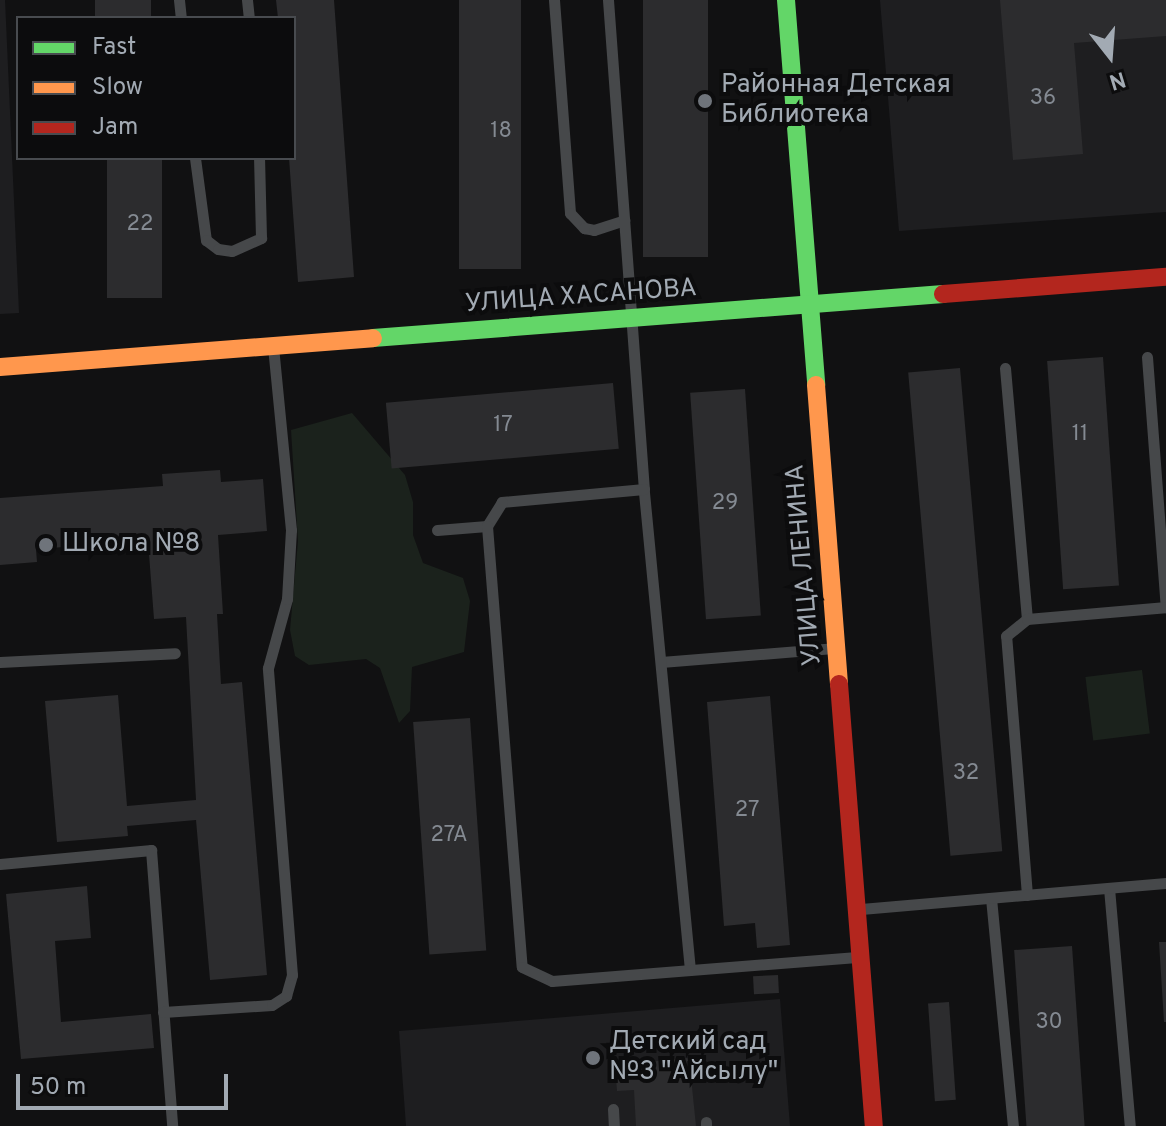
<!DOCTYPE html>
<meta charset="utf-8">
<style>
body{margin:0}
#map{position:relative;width:1166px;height:1126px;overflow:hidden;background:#111112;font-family:Overpass,sans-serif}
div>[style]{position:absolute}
.built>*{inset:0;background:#1e1e20}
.green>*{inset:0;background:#1b221c;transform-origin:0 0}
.building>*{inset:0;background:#2c2c2e;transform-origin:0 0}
.lane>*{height:11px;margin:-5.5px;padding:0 5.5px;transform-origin:5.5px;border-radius:5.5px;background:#46484a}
.fast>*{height:18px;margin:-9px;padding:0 9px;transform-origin:9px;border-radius:9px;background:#63d668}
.slow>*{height:18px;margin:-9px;padding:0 9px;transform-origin:9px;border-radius:9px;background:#ff974d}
.jam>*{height:18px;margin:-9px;padding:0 9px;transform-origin:9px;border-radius:9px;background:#b3261e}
.dots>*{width:22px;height:22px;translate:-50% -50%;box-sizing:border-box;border:4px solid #0c0c0d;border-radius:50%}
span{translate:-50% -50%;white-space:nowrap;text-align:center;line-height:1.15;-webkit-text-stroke:8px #0c0c0d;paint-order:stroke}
.number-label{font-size:22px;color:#848a92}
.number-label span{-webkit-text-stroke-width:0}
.poi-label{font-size:26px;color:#a2aab3}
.left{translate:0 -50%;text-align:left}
.street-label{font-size:26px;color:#a2aab3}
.legend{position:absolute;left:16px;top:16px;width:280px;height:144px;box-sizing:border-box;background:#0c0c0d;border:2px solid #484b4f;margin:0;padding:10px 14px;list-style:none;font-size:24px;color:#a2aab3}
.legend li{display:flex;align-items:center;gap:16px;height:40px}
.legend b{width:40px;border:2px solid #484b4f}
.north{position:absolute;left:1070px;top:16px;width:80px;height:80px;-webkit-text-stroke:6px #0c0c0d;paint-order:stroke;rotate:163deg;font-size:22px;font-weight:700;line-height:32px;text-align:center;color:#a2aab3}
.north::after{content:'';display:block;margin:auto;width:28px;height:36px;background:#a2aab3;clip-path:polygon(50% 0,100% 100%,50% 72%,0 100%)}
.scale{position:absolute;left:16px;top:1074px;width:212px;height:36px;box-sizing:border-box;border:4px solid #a2aab3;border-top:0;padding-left:10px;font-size:24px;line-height:28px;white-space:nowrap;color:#a2aab3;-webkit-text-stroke:6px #0c0c0d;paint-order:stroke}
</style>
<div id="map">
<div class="built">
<div style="clip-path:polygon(0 0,5px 0,19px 313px,0 314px)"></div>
<div style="clip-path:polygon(880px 0,1166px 0,1166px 212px,899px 231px)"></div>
<div style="clip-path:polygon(780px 999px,790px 1126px,406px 1126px,399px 1031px)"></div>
</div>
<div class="green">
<div style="clip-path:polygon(352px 413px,405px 475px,413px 502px,413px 535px,423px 563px,463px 578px,470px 601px,464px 652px,412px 667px,410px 711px,399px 723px,380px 668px,366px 659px,309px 665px,295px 656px,290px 630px,298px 541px,291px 430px)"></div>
<div style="left:1142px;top:670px;width:64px;height:57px;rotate:83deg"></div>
</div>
<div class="building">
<div style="left:95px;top:0;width:56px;height:18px"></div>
<div style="clip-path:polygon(276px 0,334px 0,354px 277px,298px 282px,289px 158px,294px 158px,294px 18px,278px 18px)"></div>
<div style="left:459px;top:0;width:62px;height:269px"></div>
<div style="left:643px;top:0;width:65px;height:257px"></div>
<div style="clip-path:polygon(1000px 0,1166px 0,1166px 36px,1074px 43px,1083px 154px,1013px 160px)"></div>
<div style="left:107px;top:158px;width:55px;height:140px"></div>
<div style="left:1103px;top:357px;width:229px;height:56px;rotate:86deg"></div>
<div style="left:960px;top:368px;width:485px;height:52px;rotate:85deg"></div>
<div style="left:613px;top:383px;width:66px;height:228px;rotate:85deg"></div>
<div style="left:745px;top:389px;width:227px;height:55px;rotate:86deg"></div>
<div style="clip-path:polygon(220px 470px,221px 482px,263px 479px,267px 531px,218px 535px,223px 614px,217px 614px,221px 684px,242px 682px,267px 975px,210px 980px,196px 820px,127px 826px,128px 836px,57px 842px,45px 701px,118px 695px,127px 806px,196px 800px,186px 617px,154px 619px,148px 541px,36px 549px,37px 562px,0 565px,0 498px,163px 486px,162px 474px)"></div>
<div style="clip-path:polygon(770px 696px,790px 945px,757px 948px,755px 923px,724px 926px,707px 702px)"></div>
<div style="left:470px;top:718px;width:233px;height:57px;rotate:86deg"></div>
<div style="clip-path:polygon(87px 886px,91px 938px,55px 941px,61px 1022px,151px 1014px,154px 1048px,21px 1059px,6px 894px)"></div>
<div style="clip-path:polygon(1159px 942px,1166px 942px,1166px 1022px,1164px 1022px)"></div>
<div style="left:1072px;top:946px;width:181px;height:58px;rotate:86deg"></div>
<div style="left:778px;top:975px;width:18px;height:25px;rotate:87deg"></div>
<div style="left:949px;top:1002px;width:98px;height:21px;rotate:86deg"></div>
<div style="clip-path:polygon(689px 1058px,696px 1126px,636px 1126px,634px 1090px,617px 1091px,615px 1065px)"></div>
</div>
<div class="lane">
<div style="left:179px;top:0;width:18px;rotate:84deg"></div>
<div style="left:247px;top:0;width:18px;rotate:84deg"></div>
<div style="left:554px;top:0;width:214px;rotate:85.7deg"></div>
<div style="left:570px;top:213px;width:21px;rotate:47deg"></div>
<div style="left:584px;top:228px;width:10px;rotate:11deg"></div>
<div style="left:594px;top:230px;width:32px;rotate:-18deg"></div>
<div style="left:608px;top:0;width:490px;rotate:85.8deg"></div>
<div style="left:195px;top:158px;width:83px;rotate:82.4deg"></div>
<div style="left:206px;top:240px;width:15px;rotate:37deg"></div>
<div style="left:218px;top:249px;width:14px;rotate:8deg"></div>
<div style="left:232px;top:251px;width:32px;rotate:-24deg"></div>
<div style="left:261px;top:238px;width:80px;rotate:-91.4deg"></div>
<div style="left:1147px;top:357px;width:251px;rotate:85.7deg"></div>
<div style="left:1005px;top:368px;width:252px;rotate:85deg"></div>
<div style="left:437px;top:530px;width:50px;rotate:-4.6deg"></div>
<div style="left:0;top:662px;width:175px;rotate:-2.9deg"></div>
<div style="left:661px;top:662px;width:176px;rotate:-4.6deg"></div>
<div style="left:0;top:864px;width:152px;rotate:-5.3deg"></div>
<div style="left:151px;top:850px;width:277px;rotate:85.6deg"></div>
<div style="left:1109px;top:888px;width:239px;rotate:85deg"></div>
<div style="left:1027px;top:895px;width:260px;rotate:-94.6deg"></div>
<div style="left:1006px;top:636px;width:27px;rotate:-39deg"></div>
<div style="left:1027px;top:619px;width:140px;rotate:-4.9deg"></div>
<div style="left:991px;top:898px;width:229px;rotate:84.5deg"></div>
<div style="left:861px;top:909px;width:306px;rotate:-4.9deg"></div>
<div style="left:690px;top:970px;width:483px;rotate:-95.5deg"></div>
<div style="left:644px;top:489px;width:143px;rotate:174.8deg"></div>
<div style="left:502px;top:502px;width:28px;rotate:122deg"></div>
<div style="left:487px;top:526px;width:442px;rotate:85.5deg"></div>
<div style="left:522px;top:967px;width:33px;rotate:25deg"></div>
<div style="left:552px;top:981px;width:309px;rotate:-4.5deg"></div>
<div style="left:163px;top:1012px;width:109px;rotate:-3.7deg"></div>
<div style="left:272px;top:1005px;width:17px;rotate:-33deg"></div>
<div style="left:286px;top:996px;width:22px;rotate:-74deg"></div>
<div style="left:292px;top:975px;width:308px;rotate:-94.5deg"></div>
<div style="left:268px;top:668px;width:72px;rotate:-74.6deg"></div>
<div style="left:287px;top:599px;width:69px;rotate:-86.7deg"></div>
<div style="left:291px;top:530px;width:183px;rotate:-95.6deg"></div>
<div style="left:613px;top:1109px;width:17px;rotate:87deg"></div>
<div style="left:706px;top:1122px;width:4px;rotate:90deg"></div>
</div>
<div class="fast">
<div style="left:786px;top:0;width:386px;rotate:85.5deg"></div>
<div style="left:373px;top:338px;width:572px;rotate:-4.41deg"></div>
</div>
<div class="slow">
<div style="left:0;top:367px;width:374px;rotate:-4.4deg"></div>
<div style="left:816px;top:385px;width:300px;rotate:85.6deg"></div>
</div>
<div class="jam">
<div style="left:943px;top:294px;width:224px;rotate:-4.4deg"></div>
<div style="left:839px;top:684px;width:443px;rotate:85.5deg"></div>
</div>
<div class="dots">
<div style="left:705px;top:101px;background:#6f747b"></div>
<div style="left:46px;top:545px;background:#6f747b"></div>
<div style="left:593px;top:1058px;background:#6f747b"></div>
</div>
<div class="number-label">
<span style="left:1043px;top:99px">36</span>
<span style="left:501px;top:132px">18</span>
<span style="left:140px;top:225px">22</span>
<span style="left:503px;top:426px">17</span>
<span style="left:1080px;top:435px">11</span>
<span style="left:725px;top:504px">29</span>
<span style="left:966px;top:774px">32</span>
<span style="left:747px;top:811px">27</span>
<span style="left:449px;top:836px">27А</span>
<span style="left:1049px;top:1023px">30</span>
</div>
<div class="poi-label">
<span class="left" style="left:721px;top:101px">Районная Детская<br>Библиотека</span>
<span class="left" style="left:62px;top:545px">Школа №8</span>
<span class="left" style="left:609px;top:1058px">Детский сад<br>№3 "Айсылу"</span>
</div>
<div class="street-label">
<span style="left:581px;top:297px;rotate:-4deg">УЛИЦА ХАСАНОВА</span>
<span style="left:805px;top:565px;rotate:-95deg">УЛИЦА ЛЕНИНА</span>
</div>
<ul class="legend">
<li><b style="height:10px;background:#63d668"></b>Fast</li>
<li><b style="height:10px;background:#ff974d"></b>Slow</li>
<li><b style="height:10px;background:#b3261e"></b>Jam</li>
</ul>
<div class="north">N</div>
<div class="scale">50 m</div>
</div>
